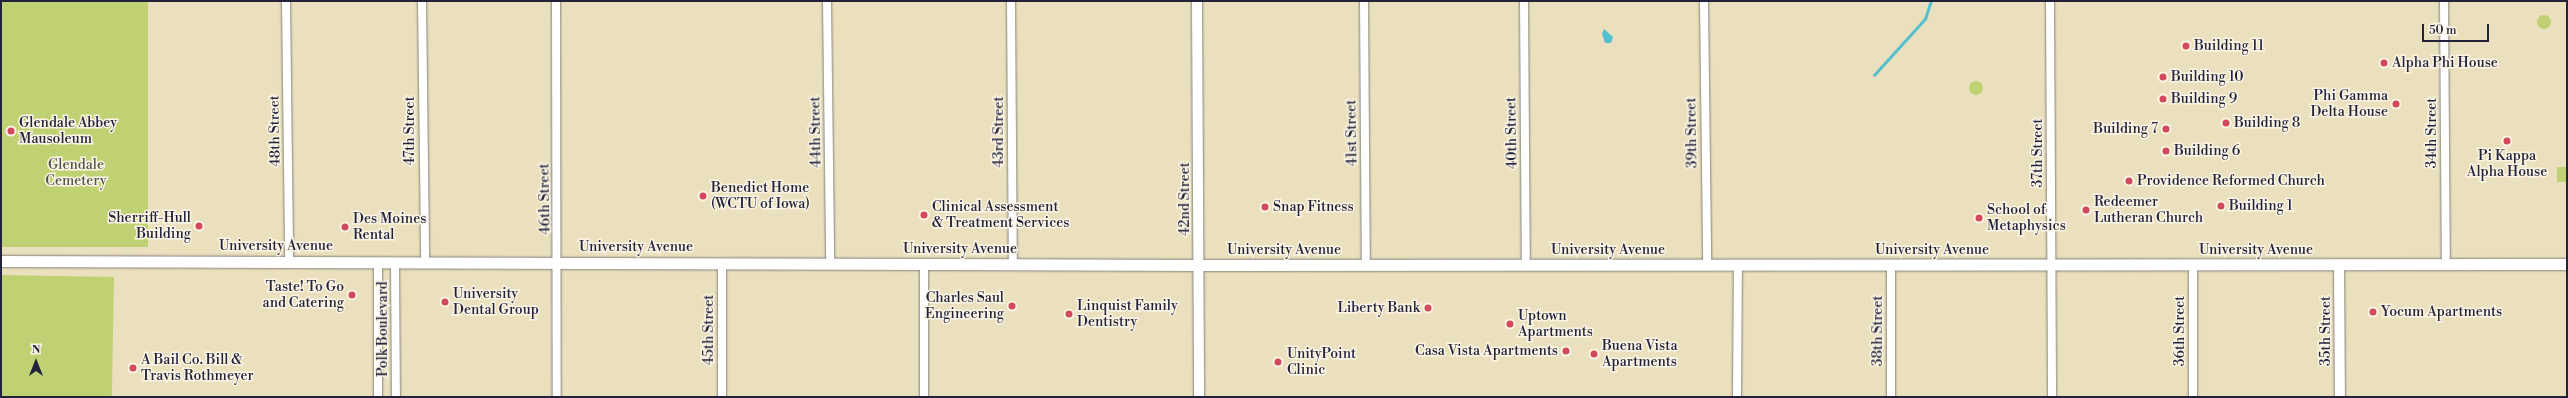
<!DOCTYPE html>
<style>
body{margin:0}
#map{position:relative;width:2568px;height:398px;overflow:hidden;background:#eae0bd;font-family:"Libre Bodoni",serif}
div>[style]{position:absolute}
.green>*{inset:0;background:#c0d173;transform-origin:0 0}
.round{border-radius:50%}
.water>*{inset:0;background:#54c0cf}
.stream>*{height:2.5px;margin:-1.25px;padding:0 1.25px;transform-origin:1.25px;border-radius:1.25px;background:#54c0cf}
.roads{filter:drop-shadow(0 0 1px #86817c) drop-shadow(0 0 1px #86817c)}
.minor>*{height:8px;margin:-4px;padding:0 4px;transform-origin:4px;border-radius:4px;background:#fff}
.tertiary>*{height:10px;margin:-5px;padding:0 5px;transform-origin:5px;border-radius:5px;background:#fff}
.secondary>*{height:11px;margin:-5.5px;padding:0 5.5px;transform-origin:5.5px;border-radius:5.5px;background:#fff}
.dots>*{width:11px;height:11px;translate:-50% -50%;box-sizing:border-box;border:2px solid #fcf5e5;border-radius:50%}
span{translate:-50% -50%;white-space:nowrap;text-align:center;line-height:1.15;-webkit-text-stroke:3px #fcf5e5;paint-order:stroke}
.poi-label{font-size:14px;color:#22223b}
.left{translate:0 -50%;text-align:left}
.right{translate:-100% -50%;text-align:right}
.street-label{font-size:14px;color:#22223b}
.park-label{font-size:14px;color:#51574c}
.frame{position:absolute;inset:0;border:2px solid #22223b;pointer-events:none}
.north{position:absolute;left:16px;top:342px;width:40px;height:40px;-webkit-text-stroke:3px #fcf5e5;paint-order:stroke;rotate:0deg;font-size:11px;font-weight:700;line-height:16px;text-align:center;color:#22223b}
.north::after{content:'';display:block;margin:auto;width:14px;height:18px;background:#22223b;clip-path:polygon(50% 0,100% 100%,50% 72%,0 100%)}
.scale{position:absolute;left:2422px;top:24px;width:67px;height:18px;box-sizing:border-box;border:2px solid #22223b;border-top:0;padding-left:5px;font-size:12px;line-height:14px;white-space:nowrap;color:#22223b;-webkit-text-stroke:3px #fcf5e5;paint-order:stroke}
</style>
<div id="map">
<div class="green">
<div style="left:1px;top:1px;width:147px;height:246px"></div>
<div class="round" style="left:2537px;top:15px;width:14px;height:14px"></div>
<div class="round" style="left:1969px;top:81px;width:14px;height:14px"></div>
<div style="left:2557px;top:167px;width:10px;height:15px"></div>
<div style="left:1px;top:275px;width:113px;height:122px;rotate:1deg"></div>
</div>
<div class="water">
<div style="clip-path:polygon(1604px 29px,1613px 37px,1611px 43px,1605px 43px,1602px 34px)"></div>
</div>
<div class="stream">
<div style="left:1874px;top:75px;width:76px;rotate:-47.7deg"></div>
<div style="left:1925px;top:19px;width:19px;rotate:-72deg"></div>
</div>
<div class="roads">
<div class="minor">
<div style="left:286px;top:1px;width:260px;rotate:89.3deg"></div>
<div style="left:422px;top:1px;width:261px;rotate:89.3deg"></div>
<div style="left:556px;top:1px;width:396px;rotate:89.9deg"></div>
<div style="left:827px;top:1px;width:262px;rotate:89.3deg"></div>
<div style="left:1011px;top:1px;width:263px;rotate:89.6deg"></div>
<div style="left:1364px;top:1px;width:264px;rotate:89.6deg"></div>
<div style="left:1524px;top:1px;width:264px;rotate:89.6deg"></div>
<div style="left:1704px;top:1px;width:264px;rotate:89.3deg"></div>
<div style="left:2050px;top:1px;width:396px;rotate:89.7deg"></div>
<div style="left:2444px;top:1px;width:263px;rotate:89.6deg"></div>
<div style="left:378px;top:262px;width:135px;rotate:90deg"></div>
<div style="left:395px;top:262px;width:135px;rotate:89.6deg"></div>
<div style="left:1891px;top:265px;width:132px;rotate:90deg"></div>
<div style="left:2193px;top:265px;width:132px;rotate:90deg"></div>
<div style="left:722px;top:397px;width:134px;rotate:-90deg"></div>
<div style="left:924px;top:397px;width:133px;rotate:-90deg"></div>
<div style="left:1737px;top:397px;width:132px;rotate:-89.6deg"></div>
</div>
<div class="tertiary">
<div style="left:1197px;top:1px;width:396px;rotate:89.7deg"></div>
<div style="left:2339px;top:265px;width:132px;rotate:89.6deg"></div>
</div>
<div class="secondary">
<div style="left:1px;top:261px;width:1198px;rotate:0.19deg"></div>
<div style="left:1199px;top:265px;width:1368px;rotate:-0.04deg"></div>
</div>
</div>
<div class="dots">
<div style="left:2186px;top:46px;background:#d1495b"></div>
<div style="left:2384px;top:63px;background:#d1495b"></div>
<div style="left:2163px;top:77px;background:#d1495b"></div>
<div style="left:2163px;top:99px;background:#d1495b"></div>
<div style="left:2396px;top:104px;background:#d1495b"></div>
<div style="left:2226px;top:123px;background:#d1495b"></div>
<div style="left:2166px;top:129px;background:#d1495b"></div>
<div style="left:11px;top:131px;background:#d1495b"></div>
<div style="left:2507px;top:141px;background:#d1495b"></div>
<div style="left:2166px;top:151px;background:#d1495b"></div>
<div style="left:2129px;top:181px;background:#d1495b"></div>
<div style="left:703px;top:196px;background:#d1495b"></div>
<div style="left:2221px;top:206px;background:#d1495b"></div>
<div style="left:1265px;top:207px;background:#d1495b"></div>
<div style="left:2086px;top:210px;background:#d1495b"></div>
<div style="left:924px;top:215px;background:#d1495b"></div>
<div style="left:1979px;top:218px;background:#d1495b"></div>
<div style="left:199px;top:226px;background:#d1495b"></div>
<div style="left:345px;top:227px;background:#d1495b"></div>
<div style="left:352px;top:295px;background:#d1495b"></div>
<div style="left:445px;top:302px;background:#d1495b"></div>
<div style="left:1012px;top:306px;background:#d1495b"></div>
<div style="left:1428px;top:308px;background:#d1495b"></div>
<div style="left:2373px;top:312px;background:#d1495b"></div>
<div style="left:1069px;top:314px;background:#d1495b"></div>
<div style="left:1510px;top:324px;background:#d1495b"></div>
<div style="left:1566px;top:351px;background:#d1495b"></div>
<div style="left:1594px;top:354px;background:#d1495b"></div>
<div style="left:1278px;top:362px;background:#d1495b"></div>
<div style="left:133px;top:368px;background:#d1495b"></div>
</div>
<div class="poi-label">
<span class="left" style="left:2194px;top:46px">Building 11</span>
<span class="left" style="left:2392px;top:63px">Alpha Phi House</span>
<span class="left" style="left:2171px;top:77px">Building 10</span>
<span class="right" style="left:2388px;top:104px">Phi Gamma<br>Delta House</span>
<span class="left" style="left:2171px;top:99px">Building 9</span>
<span class="left" style="left:19px;top:131px">Glendale Abbey<br>Mausoleum</span>
<span class="left" style="left:2234px;top:123px">Building 8</span>
<span class="right" style="left:2158px;top:129px">Building 7</span>
<span class="left" style="left:2174px;top:151px">Building 6</span>
<span style="left:2507px;top:164px">Pi Kappa<br>Alpha House</span>
<span class="left" style="left:2137px;top:181px">Providence Reformed Church</span>
<span class="left" style="left:711px;top:196px">Benedict Home<br>(WCTU of Iowa)</span>
<span class="left" style="left:2094px;top:210px">Redeemer<br>Lutheran Church</span>
<span class="left" style="left:2229px;top:206px">Building 1</span>
<span class="left" style="left:932px;top:215px">Clinical Assessment<br>&amp; Treatment Services</span>
<span class="left" style="left:1273px;top:207px">Snap Fitness</span>
<span class="left" style="left:1987px;top:218px">School of<br>Metaphysics</span>
<span class="right" style="left:191px;top:226px">Sherriff-Hull<br>Building</span>
<span class="left" style="left:353px;top:227px">Des Moines<br>Rental</span>
<span class="right" style="left:344px;top:295px">Taste! To Go<br>and Catering</span>
<span class="left" style="left:453px;top:302px">University<br>Dental Group</span>
<span class="right" style="left:1004px;top:306px">Charles Saul<br>Engineering</span>
<span class="left" style="left:1077px;top:314px">Linquist Family<br>Dentistry</span>
<span class="right" style="left:1420px;top:308px">Liberty Bank</span>
<span class="left" style="left:2381px;top:312px">Yocum Apartments</span>
<span class="left" style="left:1518px;top:324px">Uptown<br>Apartments</span>
<span class="left" style="left:1602px;top:354px">Buena Vista<br>Apartments</span>
<span class="right" style="left:1558px;top:351px">Casa Vista Apartments</span>
<span class="left" style="left:1287px;top:362px">UnityPoint<br>Clinic</span>
<span class="left" style="left:141px;top:368px">A Bail Co. Bill &amp;<br>Travis Rothmeyer</span>
</div>
<div class="street-label">
<span style="left:275px;top:131px;rotate:-91deg">48th Street</span>
<span style="left:410px;top:131px;rotate:-90deg">47th Street</span>
<span style="left:816px;top:132px;rotate:-91deg">44th Street</span>
<span style="left:999px;top:132px;rotate:-90deg">43rd Street</span>
<span style="left:1352px;top:133px;rotate:-91deg">41st Street</span>
<span style="left:1512px;top:133px;rotate:-91deg">40th Street</span>
<span style="left:1692px;top:133px;rotate:-91deg">39th Street</span>
<span style="left:2432px;top:133px;rotate:-90deg">34th Street</span>
<span style="left:2038px;top:153px;rotate:-90deg">37th Street</span>
<span style="left:545px;top:199px;rotate:-91deg">46th Street</span>
<span style="left:1185px;top:199px;rotate:-90deg">42nd Street</span>
<span style="left:276px;top:246px">University Avenue</span>
<span style="left:636px;top:247px">University Avenue</span>
<span style="left:960px;top:249px">University Avenue</span>
<span style="left:1284px;top:250px">University Avenue</span>
<span style="left:1608px;top:250px">University Avenue</span>
<span style="left:1932px;top:250px">University Avenue</span>
<span style="left:2256px;top:250px">University Avenue</span>
<span style="left:383px;top:329px;rotate:-90deg">Polk Boulevard</span>
<span style="left:709px;top:330px;rotate:-90deg">45th Street</span>
<span style="left:1878px;top:331px;rotate:-90deg">38th Street</span>
<span style="left:2180px;top:331px;rotate:-90deg">36th Street</span>
<span style="left:2326px;top:331px;rotate:-90deg">35th Street</span>
</div>
<div class="park-label">
<span style="left:76px;top:173px">Glendale<br>Cemetery</span>
</div>
<div class="frame"></div>
<div class="north">N</div>
<div class="scale">50 m</div>
</div>
